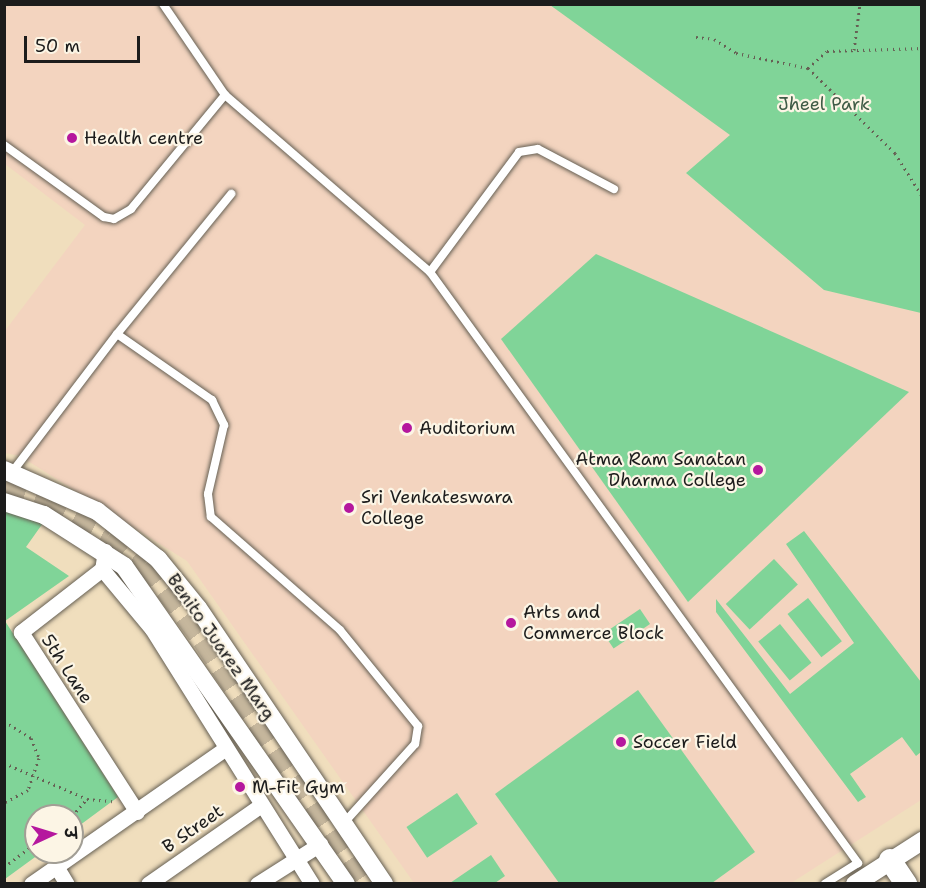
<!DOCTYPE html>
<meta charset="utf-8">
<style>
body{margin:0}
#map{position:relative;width:926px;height:888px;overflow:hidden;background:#f0debd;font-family:"Shantell Sans","Playpen Sans Deva",sans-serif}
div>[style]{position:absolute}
.built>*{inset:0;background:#f3d4bf}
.green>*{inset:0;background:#80d498;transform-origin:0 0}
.primary-tunnel>*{height:22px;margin-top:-11px;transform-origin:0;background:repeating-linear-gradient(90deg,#c6b79d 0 22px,transparent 0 33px)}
.path>*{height:3px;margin-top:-1.5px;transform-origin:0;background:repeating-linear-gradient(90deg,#666054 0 1.5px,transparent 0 6px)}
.roads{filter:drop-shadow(0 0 2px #666054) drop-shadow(0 0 2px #666054)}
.service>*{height:8px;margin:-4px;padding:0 4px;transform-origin:4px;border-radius:4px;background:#fff}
.minor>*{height:15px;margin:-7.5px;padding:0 7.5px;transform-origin:7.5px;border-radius:7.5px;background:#fff}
.tertiary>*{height:18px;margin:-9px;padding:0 9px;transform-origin:9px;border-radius:9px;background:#fff}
.primary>*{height:22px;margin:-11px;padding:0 11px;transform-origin:11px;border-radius:11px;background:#fff}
.dots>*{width:16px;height:16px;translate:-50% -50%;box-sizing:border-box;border:3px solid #fcf5e5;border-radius:50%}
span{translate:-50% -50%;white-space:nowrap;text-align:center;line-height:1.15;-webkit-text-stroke:4.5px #fcf5e5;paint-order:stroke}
.park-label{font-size:18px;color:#3f5c47}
.poi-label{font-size:18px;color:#1c1c1c}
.left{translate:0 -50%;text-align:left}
.right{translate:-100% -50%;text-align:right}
.street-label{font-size:18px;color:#1c1c1c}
.frame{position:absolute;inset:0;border:6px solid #1c1c1c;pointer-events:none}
.north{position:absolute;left:24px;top:804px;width:60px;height:60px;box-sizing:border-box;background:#fcf5e5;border:2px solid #a29e95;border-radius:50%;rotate:86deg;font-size:16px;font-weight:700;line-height:24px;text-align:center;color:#1c1c1c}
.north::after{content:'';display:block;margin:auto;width:21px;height:27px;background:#b5179e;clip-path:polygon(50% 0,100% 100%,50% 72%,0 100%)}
.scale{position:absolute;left:24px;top:36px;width:116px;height:27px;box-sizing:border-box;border:3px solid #1c1c1c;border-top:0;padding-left:8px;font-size:18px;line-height:21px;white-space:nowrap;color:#1c1c1c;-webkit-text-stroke:4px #fcf5e5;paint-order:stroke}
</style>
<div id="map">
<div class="built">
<div style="clip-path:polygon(5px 5px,550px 5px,731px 135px,686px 173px,824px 290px,921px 313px,921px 800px,791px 883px,414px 883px,187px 561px,20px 456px,5px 453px,4px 332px,85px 225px,5px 164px)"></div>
</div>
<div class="green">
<div style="clip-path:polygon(550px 5px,921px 5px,921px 313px,824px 290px,686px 173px,730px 135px)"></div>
<div style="clip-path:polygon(596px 254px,909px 392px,688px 602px,501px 339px)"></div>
<div style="clip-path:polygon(5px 508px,43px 523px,26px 547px,69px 576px,5px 621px,118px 797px,72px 831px,72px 816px,36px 816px,36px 852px,42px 852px,5px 879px)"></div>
<div style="clip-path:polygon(804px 531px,921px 682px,921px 752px,916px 756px,902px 737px,850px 774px,866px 797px,858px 802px,716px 612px,716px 599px,790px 694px,854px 643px,786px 544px)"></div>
<div style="left:774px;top:559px;width:35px;height:66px;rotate:47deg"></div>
<div style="left:808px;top:598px;width:55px;height:26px;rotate:52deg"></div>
<div style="left:640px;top:609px;width:18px;height:44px;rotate:56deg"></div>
<div style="left:780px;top:624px;width:50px;height:28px;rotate:51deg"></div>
<div style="clip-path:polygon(638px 690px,755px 852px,712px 883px,559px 883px,495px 794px)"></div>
<div style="left:457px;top:793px;width:37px;height:61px;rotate:56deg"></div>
<div style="clip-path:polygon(491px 855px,505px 876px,495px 883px,450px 883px)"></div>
</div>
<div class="primary-tunnel">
<div style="left:4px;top:487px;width:44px;rotate:17.2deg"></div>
<div style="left:46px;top:500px;width:72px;rotate:28deg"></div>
<div style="left:110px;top:534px;width:46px;rotate:38.9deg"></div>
<div style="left:146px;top:563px;width:96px;rotate:53.5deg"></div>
<div style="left:203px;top:640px;width:292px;rotate:56.6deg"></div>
</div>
<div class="path">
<div style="left:696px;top:37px;width:18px;rotate:6deg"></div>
<div style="left:714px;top:39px;width:26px;rotate:32deg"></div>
<div style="left:736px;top:53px;width:74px;rotate:11.8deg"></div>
<div style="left:808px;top:68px;width:122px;rotate:44.3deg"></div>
<div style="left:895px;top:153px;width:51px;rotate:57.9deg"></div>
<div style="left:854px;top:50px;width:46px;rotate:-82.6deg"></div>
<div style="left:808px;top:68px;width:25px;rotate:-42deg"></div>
<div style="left:827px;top:51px;width:95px;rotate:-1.8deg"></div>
<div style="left:4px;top:721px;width:32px;rotate:32deg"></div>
<div style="left:31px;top:738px;width:22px;rotate:68deg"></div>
<div style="left:39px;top:758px;width:34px;rotate:109deg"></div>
<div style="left:28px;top:790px;width:27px;rotate:152deg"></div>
<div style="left:4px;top:763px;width:90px;rotate:23.4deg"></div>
<div style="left:87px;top:799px;width:25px;rotate:5deg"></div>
<div style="left:72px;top:816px;width:23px;rotate:-49deg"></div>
<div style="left:4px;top:867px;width:40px;rotate:-37deg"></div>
</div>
<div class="roads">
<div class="service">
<div style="left:163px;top:4px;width:110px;rotate:55.7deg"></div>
<div style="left:4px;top:145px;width:123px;rotate:35.8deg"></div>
<div style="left:104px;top:217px;width:10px;rotate:11deg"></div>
<div style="left:114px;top:219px;width:20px;rotate:-30deg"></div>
<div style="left:131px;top:209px;width:148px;rotate:-50.5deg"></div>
<div style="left:225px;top:95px;width:271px;rotate:40.8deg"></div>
<div style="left:430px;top:272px;width:730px;rotate:54.09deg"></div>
<div style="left:858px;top:863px;width:39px;rotate:148deg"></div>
<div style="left:430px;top:272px;width:149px;rotate:-53.4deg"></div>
<div style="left:519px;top:152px;width:19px;rotate:-9deg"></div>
<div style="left:538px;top:149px;width:86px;rotate:27.8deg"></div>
<div style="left:117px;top:334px;width:181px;rotate:-50.8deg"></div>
<div style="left:13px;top:471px;width:172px;rotate:-52.8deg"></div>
<div style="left:117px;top:334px;width:116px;rotate:34.8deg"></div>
<div style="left:212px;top:400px;width:28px;rotate:64deg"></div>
<div style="left:224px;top:425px;width:71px;rotate:103.1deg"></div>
<div style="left:208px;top:494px;width:23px;rotate:83deg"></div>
<div style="left:211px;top:517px;width:171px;rotate:41.2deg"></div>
<div style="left:340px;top:630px;width:124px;rotate:50.9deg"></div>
<div style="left:418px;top:726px;width:18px;rotate:99deg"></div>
<div style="left:415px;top:744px;width:108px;rotate:132deg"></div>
</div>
<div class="minor">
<div style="left:105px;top:551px;width:18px;rotate:99deg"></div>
<div style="left:102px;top:569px;width:78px;rotate:50.2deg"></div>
<div style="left:152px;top:629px;width:301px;rotate:57.9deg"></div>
<div style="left:102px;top:569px;width:103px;rotate:142.1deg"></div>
<div style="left:21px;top:632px;width:214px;rotate:57.2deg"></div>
<div style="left:56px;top:866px;width:21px;rotate:59deg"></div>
<div style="left:31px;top:884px;width:234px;rotate:-34.9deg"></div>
<div style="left:148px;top:884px;width:136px;rotate:-34.9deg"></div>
<div style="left:257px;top:884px;width:75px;rotate:-32.4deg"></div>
</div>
<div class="tertiary">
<div style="left:4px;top:470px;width:102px;rotate:23.8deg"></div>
<div style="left:97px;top:511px;width:78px;rotate:38.2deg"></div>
<div style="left:158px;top:559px;width:63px;rotate:50.8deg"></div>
<div style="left:198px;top:608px;width:333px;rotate:56deg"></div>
<div style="left:4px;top:502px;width:42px;rotate:18deg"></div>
<div style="left:44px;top:515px;width:95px;rotate:32.5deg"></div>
<div style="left:124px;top:566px;width:388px;rotate:55.1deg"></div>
<div style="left:855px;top:884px;width:80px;rotate:-32.7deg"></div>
</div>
<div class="primary">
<div style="left:890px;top:860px;width:29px;rotate:56deg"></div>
</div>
</div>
<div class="dots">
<div style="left:72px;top:138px;background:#b5179e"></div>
<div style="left:407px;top:428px;background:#b5179e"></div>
<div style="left:758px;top:470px;background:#b5179e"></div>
<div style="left:349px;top:508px;background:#b5179e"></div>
<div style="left:511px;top:623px;background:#b5179e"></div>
<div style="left:621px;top:742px;background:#b5179e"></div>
<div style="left:240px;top:787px;background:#b5179e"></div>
</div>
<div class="park-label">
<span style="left:824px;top:104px">Jheel Park</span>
</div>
<div class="poi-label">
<span class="left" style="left:84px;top:138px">Health centre</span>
<span class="left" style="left:419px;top:428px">Auditorium</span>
<span class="right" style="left:746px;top:470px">Atma Ram Sanatan<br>Dharma College</span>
<span class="left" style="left:361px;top:508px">Sri Venkateswara<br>College</span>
<span class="left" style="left:523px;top:623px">Arts and<br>Commerce Block</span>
<span class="left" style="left:633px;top:742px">Soccer Field</span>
<span class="left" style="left:252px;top:787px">M-Fit Gym</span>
</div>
<div class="street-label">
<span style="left:221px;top:647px;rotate:55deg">Benito Juarez Marg</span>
<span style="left:67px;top:669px;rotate:57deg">5th Lane</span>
<span style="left:193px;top:829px;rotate:-35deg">B Street</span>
</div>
<div class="frame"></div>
<div class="north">उ</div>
<div class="scale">50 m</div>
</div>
